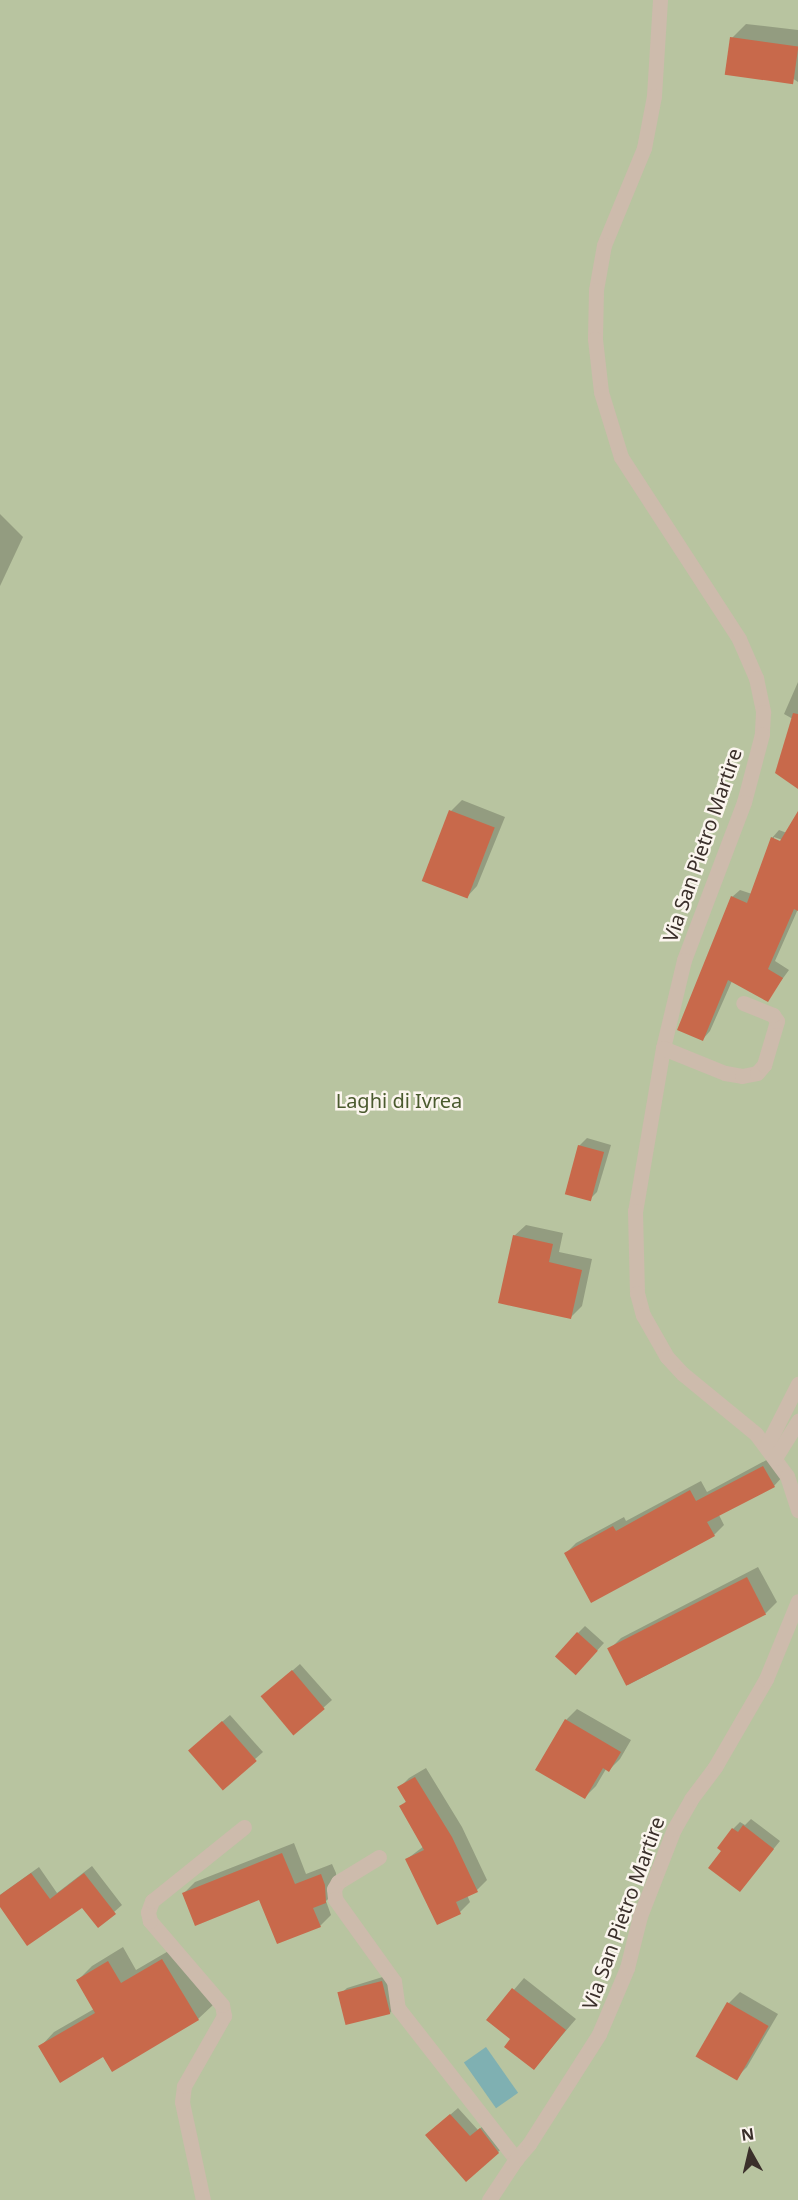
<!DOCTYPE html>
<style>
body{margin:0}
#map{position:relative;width:798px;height:2200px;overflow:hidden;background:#f4ebe1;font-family:"Noto Sans",sans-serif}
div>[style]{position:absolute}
.green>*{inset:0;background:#b8c4a0;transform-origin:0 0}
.water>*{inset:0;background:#7fb0b2;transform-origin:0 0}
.shadow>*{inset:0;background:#0003}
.building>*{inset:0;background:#c8694b;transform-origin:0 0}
.minor>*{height:15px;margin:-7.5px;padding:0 7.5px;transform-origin:7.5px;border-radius:7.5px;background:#cdbbac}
span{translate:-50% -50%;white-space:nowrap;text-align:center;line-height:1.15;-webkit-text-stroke:5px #fbf5ee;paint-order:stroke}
.street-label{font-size:20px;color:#3b302b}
.park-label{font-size:20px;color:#4a5a2e}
.north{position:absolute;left:720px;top:2122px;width:60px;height:60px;-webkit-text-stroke:4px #fbf5ee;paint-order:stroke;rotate:352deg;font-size:16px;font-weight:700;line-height:24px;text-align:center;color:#3b302b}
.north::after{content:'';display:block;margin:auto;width:21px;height:27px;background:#3b302b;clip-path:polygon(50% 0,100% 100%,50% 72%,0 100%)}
</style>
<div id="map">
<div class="green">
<div style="left:0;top:0;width:798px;height:2200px"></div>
</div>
<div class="water">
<div style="left:486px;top:2047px;width:56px;height:27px;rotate:55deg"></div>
</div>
<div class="shadow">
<div style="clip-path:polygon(746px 24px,798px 30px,798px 82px,732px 38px)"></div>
<div style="clip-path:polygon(0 514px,23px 537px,0 586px)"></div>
<div style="clip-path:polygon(798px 682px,798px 787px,793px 719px,784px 714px)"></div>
<div style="clip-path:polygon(462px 800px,505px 817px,477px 886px,466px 898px,451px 811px)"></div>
<div style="clip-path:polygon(evenodd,798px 821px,798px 909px,775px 961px,789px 970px,767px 1000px,732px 981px,710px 1031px,703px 1039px,732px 897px,740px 890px,752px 894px,772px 838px,779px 830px,787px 833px,798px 821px,774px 837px,788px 842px,787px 845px,774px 840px,774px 837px)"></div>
<div style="clip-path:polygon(587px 1138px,611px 1145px,597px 1192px,590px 1199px,579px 1146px)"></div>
<div style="clip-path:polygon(526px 1225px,563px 1233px,559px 1252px,592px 1259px,582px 1306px,571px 1317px,514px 1236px)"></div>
<div style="clip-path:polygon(774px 1456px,784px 1475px,774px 1486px,719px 1515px,724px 1525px,714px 1535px,566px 1553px,576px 1543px,624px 1517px,626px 1521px,701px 1481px,707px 1492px)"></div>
<div style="clip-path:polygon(758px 1567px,777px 1602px,766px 1613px,628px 1685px,610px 1649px,621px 1638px)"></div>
<div style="clip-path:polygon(585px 1626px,604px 1643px,583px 1666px,578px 1633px)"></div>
<div style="clip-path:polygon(300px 1664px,332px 1700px,295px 1733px,270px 1690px)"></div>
<div style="clip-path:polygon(577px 1709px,631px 1740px,620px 1759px,609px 1770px,606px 1769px,596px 1786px,585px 1797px,566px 1720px)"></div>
<div style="clip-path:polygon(230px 1715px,263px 1752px,223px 1788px,198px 1743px)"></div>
<div style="clip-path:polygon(426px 1768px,462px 1827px,487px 1880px,477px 1890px,467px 1895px,470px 1902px,460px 1912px,437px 1923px,407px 1859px,424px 1846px,401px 1807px,407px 1800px,399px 1788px,409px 1778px)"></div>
<div style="clip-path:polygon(751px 1819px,780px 1841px,740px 1890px,723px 1851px,733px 1829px,740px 1822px,745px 1825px)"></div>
<div style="clip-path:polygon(294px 1843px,306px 1874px,332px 1864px,336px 1873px,337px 1890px,326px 1901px,331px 1915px,320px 1926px,260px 1898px,184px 1893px,195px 1882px)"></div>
<div style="clip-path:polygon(92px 1866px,122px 1905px,98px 1926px,83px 1906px,0 1905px,0 1895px,4px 1892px,39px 1867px,57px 1893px)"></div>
<div style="clip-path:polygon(177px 1946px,213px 2005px,198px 2019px,104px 2054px,40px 2047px,54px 2032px,94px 2009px,77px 1981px,92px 1966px,123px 1947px,136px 1970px)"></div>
<div style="clip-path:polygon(389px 1975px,397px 2005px,390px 2013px,339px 1995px,347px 1988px)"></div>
<div style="clip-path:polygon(524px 1978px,576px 2019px,534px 2068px,512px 2039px,488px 2020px)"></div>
<div style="clip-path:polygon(740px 1992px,778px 2014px,747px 2067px,736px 2078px,729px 2003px)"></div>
<div style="clip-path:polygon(458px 2108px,478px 2130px,488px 2122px,506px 2145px,498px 2152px,435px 2128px)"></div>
</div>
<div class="building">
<div style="left:730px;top:37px;width:69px;height:38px;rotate:8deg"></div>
<div style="clip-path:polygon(793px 713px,798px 714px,798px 789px,775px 773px)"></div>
<div style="left:449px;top:810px;width:49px;height:76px;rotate:21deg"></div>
<div style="clip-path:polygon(798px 811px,798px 911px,794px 909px,768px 969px,783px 978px,768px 1002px,728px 980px,703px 1041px,677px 1030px,731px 896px,747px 903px,771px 837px,780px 841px)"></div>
<div style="left:578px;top:1145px;width:27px;height:51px;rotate:15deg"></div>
<div style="clip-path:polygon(513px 1235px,553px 1244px,549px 1262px,582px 1270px,571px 1319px,498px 1303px)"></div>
<div style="clip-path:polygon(763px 1466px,775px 1487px,707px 1522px,715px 1536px,591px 1603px,564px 1553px,613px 1526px,616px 1531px,690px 1490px,696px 1501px)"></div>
<div style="left:747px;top:1577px;width:42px;height:157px;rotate:63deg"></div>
<div style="left:577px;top:1632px;width:28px;height:33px;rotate:42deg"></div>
<div style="left:292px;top:1670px;width:51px;height:41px;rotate:50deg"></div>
<div style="clip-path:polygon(565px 1719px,621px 1752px,609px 1772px,603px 1768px,585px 1799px,535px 1770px)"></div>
<div style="left:222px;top:1721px;width:53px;height:45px;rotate:49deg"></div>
<div style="clip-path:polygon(415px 1777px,452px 1837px,478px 1892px,456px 1902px,461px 1914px,437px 1925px,405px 1859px,424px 1850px,399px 1806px,406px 1802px,397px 1787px)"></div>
<div style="clip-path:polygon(743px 1825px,774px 1849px,740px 1892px,708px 1868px,721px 1851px,717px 1848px,732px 1828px,738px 1832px)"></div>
<div style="clip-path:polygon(282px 1853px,295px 1884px,321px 1874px,325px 1885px,326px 1903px,313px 1908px,321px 1927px,277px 1944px,259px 1900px,195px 1926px,182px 1893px)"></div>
<div style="clip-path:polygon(31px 1873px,50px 1899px,84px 1873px,116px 1914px,98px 1928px,82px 1908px,27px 1946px,0 1907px,0 1895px)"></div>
<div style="clip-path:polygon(162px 1959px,199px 2020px,112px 2072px,103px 2057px,60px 2083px,38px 2046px,95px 2013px,76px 1980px,108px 1961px,121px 1983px)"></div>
<div style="left:382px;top:1981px;width:34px;height:46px;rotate:76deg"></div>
<div style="clip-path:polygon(512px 1988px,566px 2030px,534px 2070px,504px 2047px,510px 2039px,486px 2020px)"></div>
<div style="left:727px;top:2002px;width:48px;height:63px;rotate:30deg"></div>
<div style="clip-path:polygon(450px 2114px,470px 2136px,480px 2128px,499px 2153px,466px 2182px,425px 2135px)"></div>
</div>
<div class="minor">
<div style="left:660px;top:0;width:96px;rotate:93.6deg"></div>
<div style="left:654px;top:96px;width:53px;rotate:100.9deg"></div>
<div style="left:644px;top:148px;width:105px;rotate:112.4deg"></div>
<div style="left:604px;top:245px;width:46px;rotate:100.1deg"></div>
<div style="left:596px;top:290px;width:49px;rotate:91.2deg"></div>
<div style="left:595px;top:339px;width:53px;rotate:83.5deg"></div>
<div style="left:601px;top:392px;width:68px;rotate:72.9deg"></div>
<div style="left:621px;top:457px;width:217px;rotate:57deg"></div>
<div style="left:739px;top:639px;width:43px;rotate:66.4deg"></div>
<div style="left:756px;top:678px;width:35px;rotate:78deg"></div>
<div style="left:763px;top:712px;width:22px;rotate:93deg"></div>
<div style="left:762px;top:734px;width:70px;rotate:104.8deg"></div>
<div style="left:744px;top:802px;width:169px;rotate:110.8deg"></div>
<div style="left:684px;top:960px;width:90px;rotate:103.4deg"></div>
<div style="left:663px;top:1048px;width:165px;rotate:99.7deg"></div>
<div style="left:635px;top:1211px;width:82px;rotate:88.6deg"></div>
<div style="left:637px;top:1293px;width:23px;rotate:75deg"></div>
<div style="left:643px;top:1315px;width:48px;rotate:60.3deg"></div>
<div style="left:667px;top:1357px;width:23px;rotate:47deg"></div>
<div style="left:683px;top:1374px;width:94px;rotate:39.4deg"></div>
<div style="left:756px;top:1434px;width:52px;rotate:53.6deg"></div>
<div style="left:787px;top:1476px;width:36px;rotate:72deg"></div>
<div style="left:663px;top:1048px;width:67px;rotate:22deg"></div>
<div style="left:725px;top:1073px;width:17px;rotate:10deg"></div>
<div style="left:742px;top:1076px;width:15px;rotate:-11deg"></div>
<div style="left:757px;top:1073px;width:11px;rotate:-49deg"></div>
<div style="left:764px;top:1065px;width:46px;rotate:-73.5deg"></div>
<div style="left:777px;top:1021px;width:7px;rotate:-124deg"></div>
<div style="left:773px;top:1015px;width:32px;rotate:-158deg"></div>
<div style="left:766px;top:1447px;width:71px;rotate:-63.1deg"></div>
<div style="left:775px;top:1458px;width:44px;rotate:-58.1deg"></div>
<div style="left:379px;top:1857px;width:48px;rotate:148.6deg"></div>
<div style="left:338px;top:1882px;width:8px;rotate:120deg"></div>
<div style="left:334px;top:1889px;width:10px;rotate:84deg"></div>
<div style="left:335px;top:1899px;width:101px;rotate:54.3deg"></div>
<div style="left:394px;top:1981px;width:27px;rotate:82deg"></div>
<div style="left:398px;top:2008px;width:192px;rotate:52deg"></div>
<div style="left:203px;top:2200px;width:100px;rotate:-102.1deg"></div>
<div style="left:182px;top:2102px;width:16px;rotate:-83deg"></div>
<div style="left:184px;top:2086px;width:81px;rotate:-60.3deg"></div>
<div style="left:224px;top:2016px;width:11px;rotate:-100deg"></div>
<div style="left:222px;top:2005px;width:111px;rotate:-130.6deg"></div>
<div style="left:150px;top:1921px;width:9px;rotate:-103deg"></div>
<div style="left:148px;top:1912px;width:12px;rotate:-70deg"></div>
<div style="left:152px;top:1901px;width:118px;rotate:-38.8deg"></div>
<div style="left:489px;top:2200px;width:49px;rotate:-56.6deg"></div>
<div style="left:516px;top:2159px;width:20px;rotate:-49deg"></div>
<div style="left:529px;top:2144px;width:130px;rotate:-57.5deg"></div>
<div style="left:599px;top:2034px;width:72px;rotate:-67deg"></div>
<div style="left:627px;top:1968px;width:54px;rotate:-76deg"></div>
<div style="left:640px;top:1916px;width:93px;rotate:-68.7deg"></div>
<div style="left:674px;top:1829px;width:34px;rotate:-60deg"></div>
<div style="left:691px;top:1799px;width:40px;rotate:-53deg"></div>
<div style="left:715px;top:1767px;width:102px;rotate:-59.9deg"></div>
<div style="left:766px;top:1679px;width:84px;rotate:-67.7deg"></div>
</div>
<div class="street-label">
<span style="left:702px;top:845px;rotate:-71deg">Via San Pietro Martire</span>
<span style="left:623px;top:1913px;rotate:-70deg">Via San Pietro Martire</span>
</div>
<div class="park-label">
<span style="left:399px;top:1100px">Laghi di Ivrea</span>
</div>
<div class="north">N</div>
</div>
